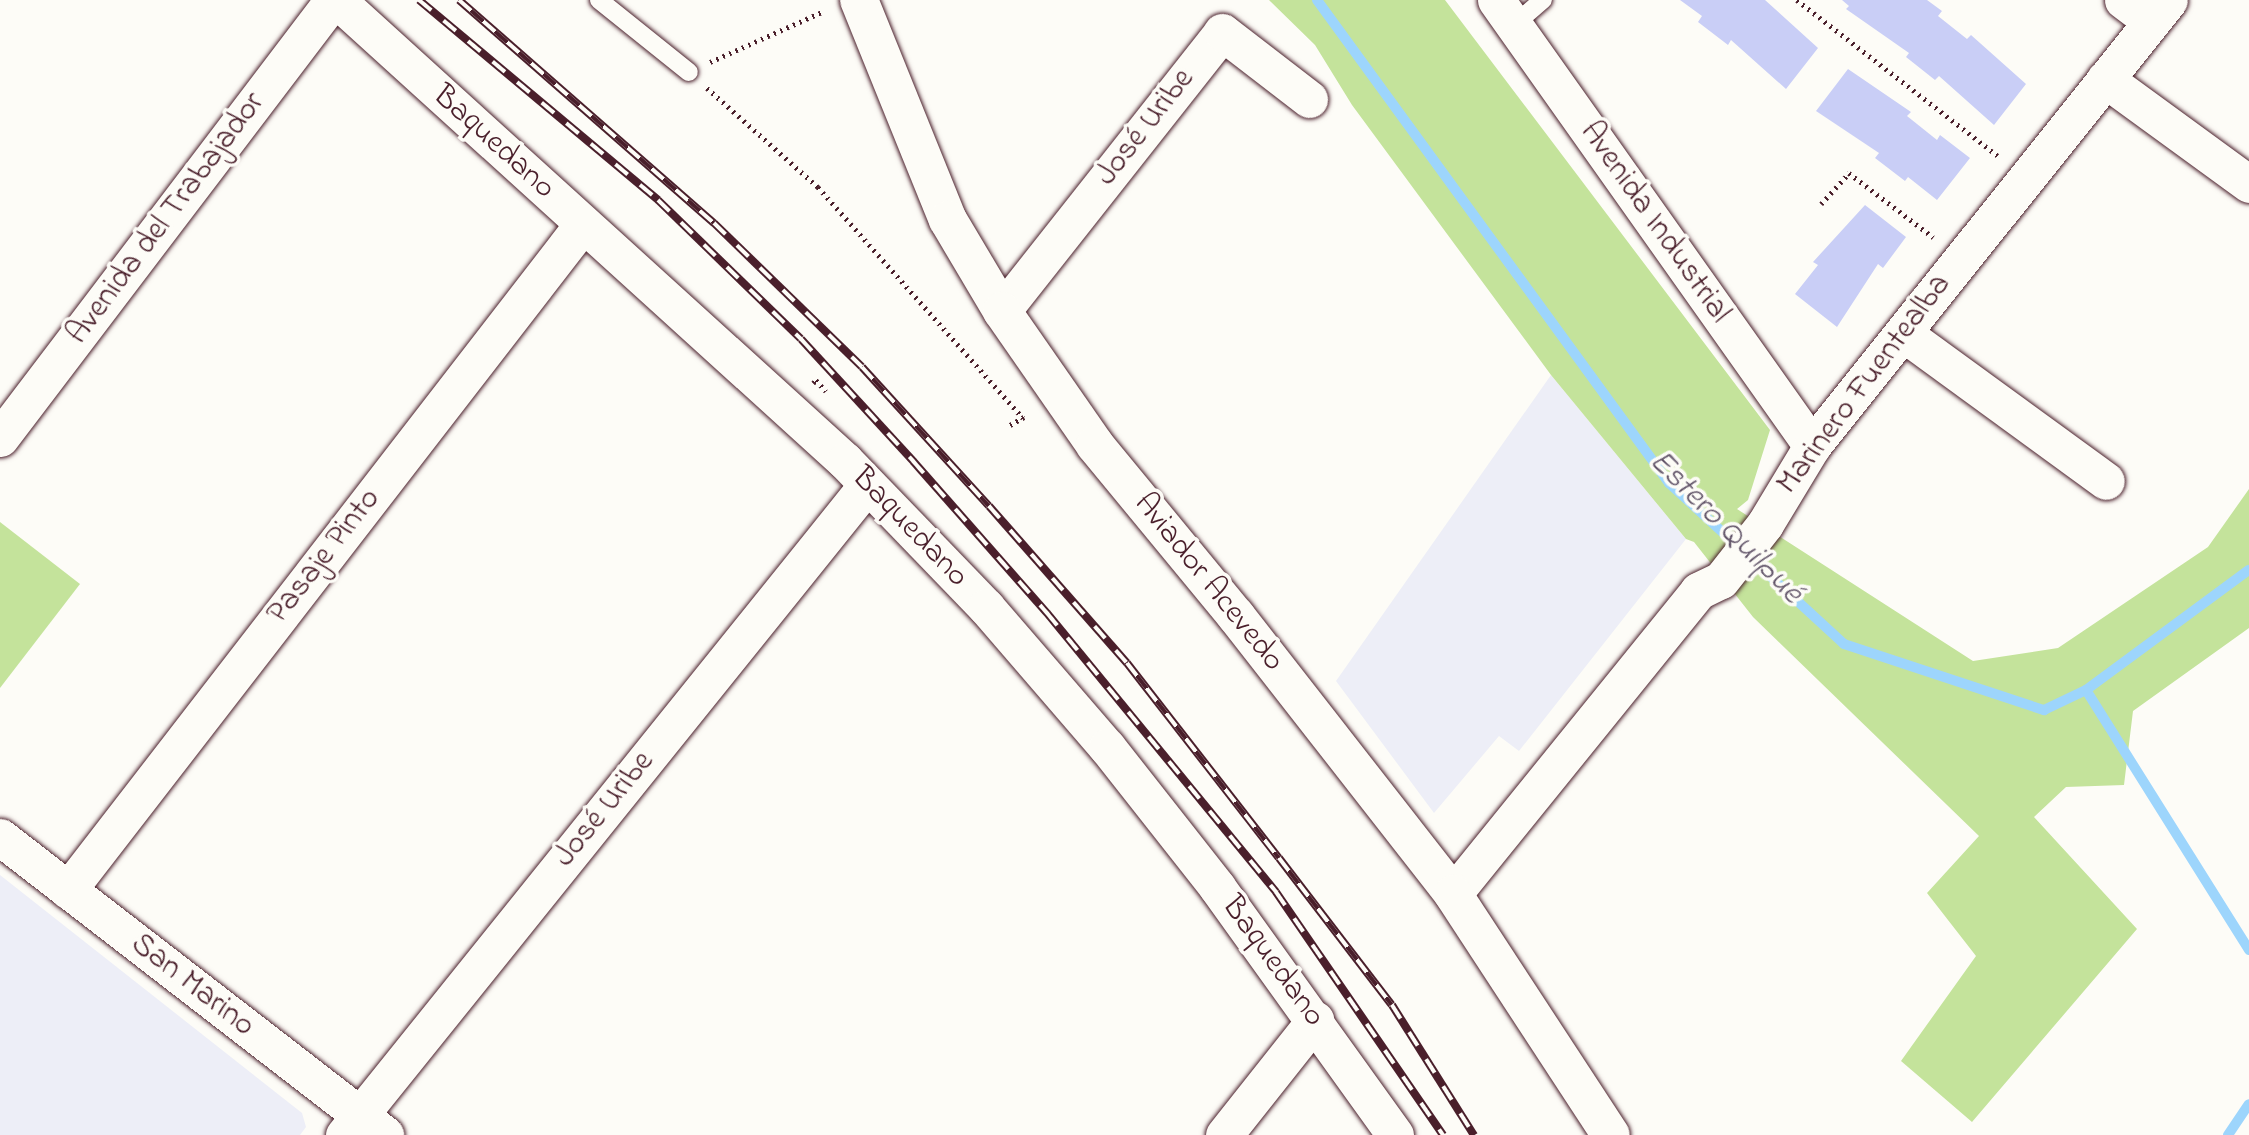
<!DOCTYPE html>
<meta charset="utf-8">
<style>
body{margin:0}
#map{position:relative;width:2249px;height:1135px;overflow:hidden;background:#fdfcf7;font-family:"Indie Flower",sans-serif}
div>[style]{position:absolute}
.built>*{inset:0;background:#edeef7}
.green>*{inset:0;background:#c4e39b}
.stream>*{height:10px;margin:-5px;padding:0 5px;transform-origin:5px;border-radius:5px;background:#9dd5fc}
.building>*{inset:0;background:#c9cef6}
.path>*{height:4.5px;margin-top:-2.25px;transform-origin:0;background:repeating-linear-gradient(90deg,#4a1f2b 0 2px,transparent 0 7px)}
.roads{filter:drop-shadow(0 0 2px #4a1f2b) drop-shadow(0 0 2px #4a1f2b)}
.service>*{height:18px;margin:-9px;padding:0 9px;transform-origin:9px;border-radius:9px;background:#fdfcf7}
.minor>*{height:37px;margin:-18.5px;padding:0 18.5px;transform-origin:18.5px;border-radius:18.5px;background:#fdfcf7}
.secondary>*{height:38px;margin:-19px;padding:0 19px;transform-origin:19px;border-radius:19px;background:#fdfcf7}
.rail>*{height:8px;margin-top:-4px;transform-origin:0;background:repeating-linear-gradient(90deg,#fdfcf7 0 16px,#4a1f2b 0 32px);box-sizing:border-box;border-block:2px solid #4a1f2b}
span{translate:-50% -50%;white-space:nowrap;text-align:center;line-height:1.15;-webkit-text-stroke:7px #fdfcf7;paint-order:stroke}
.street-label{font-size:32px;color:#4a1f2b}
.water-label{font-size:33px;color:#63566a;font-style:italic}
</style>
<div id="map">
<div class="built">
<div style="clip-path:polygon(1551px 375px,1686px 539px,1519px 751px,1499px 736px,1434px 813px,1336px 681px)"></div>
<div style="clip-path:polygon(0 875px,302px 1113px,306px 1127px,300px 1135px,0 1135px)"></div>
</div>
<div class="green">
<div style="clip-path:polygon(1269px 0,1445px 0,1770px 430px,1748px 500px,1737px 509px,1973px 661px,2058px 648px,2208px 547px,2249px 489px,2249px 628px,2133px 711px,2124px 785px,2066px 787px,2034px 817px,2137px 929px,1972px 1122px,1901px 1061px,1976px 956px,1927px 893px,1979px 836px,1753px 617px,1694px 542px,1686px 539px,1551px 375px,1352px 105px,1315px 45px)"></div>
<div style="clip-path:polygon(0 522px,80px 584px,0 688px)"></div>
</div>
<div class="stream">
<div style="left:1317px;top:0;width:598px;rotate:53.92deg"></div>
<div style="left:1669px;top:483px;width:238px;rotate:42.6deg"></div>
<div style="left:1844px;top:644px;width:211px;rotate:18.3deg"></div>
<div style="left:2044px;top:710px;width:47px;rotate:-25.5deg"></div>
<div style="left:2086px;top:690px;width:202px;rotate:-36.4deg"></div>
<div style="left:2086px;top:690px;width:307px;rotate:57.9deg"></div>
<div style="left:2228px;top:1135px;width:37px;rotate:-56deg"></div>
</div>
<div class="building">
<div style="clip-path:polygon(1680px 0,1765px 0,1818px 48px,1786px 89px,1731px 40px,1728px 45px,1698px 22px,1702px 16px)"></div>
<div style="clip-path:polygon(1842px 0,1927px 0,1942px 11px,1938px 16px,1967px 39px,1971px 35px,2026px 84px,1994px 125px,1939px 76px,1935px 80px,1906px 57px,1909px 53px,1846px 9px,1849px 6px)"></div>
<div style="clip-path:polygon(1848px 69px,1911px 112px,1907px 116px,1937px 140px,1940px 135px,1970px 158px,1937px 200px,1908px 177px,1905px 181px,1875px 158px,1879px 153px,1816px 111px)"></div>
<div style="clip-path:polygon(1865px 205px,1906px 237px,1883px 268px,1878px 264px,1837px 327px,1795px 294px,1818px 265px,1813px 262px)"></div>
</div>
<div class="path">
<div style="left:1797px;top:0;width:254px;rotate:37.8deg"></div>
<div style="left:710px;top:62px;width:125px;rotate:-24.1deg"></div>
<div style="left:707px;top:88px;width:149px;rotate:41.7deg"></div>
<div style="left:818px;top:187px;width:309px;rotate:48.4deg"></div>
<div style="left:1821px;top:204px;width:42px;rotate:-47.9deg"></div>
<div style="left:1849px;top:173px;width:106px;rotate:37.3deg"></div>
<div style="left:813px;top:383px;width:4px;rotate:-45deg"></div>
<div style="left:816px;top:380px;width:15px;rotate:48deg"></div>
<div style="left:1010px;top:425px;width:16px;rotate:-30deg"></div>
</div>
<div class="roads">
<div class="service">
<div style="left:599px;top:0;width:115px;rotate:38.7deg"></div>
<div style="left:1515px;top:24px;width:37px;rotate:-41deg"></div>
</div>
<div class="minor">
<div style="left:337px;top:0;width:686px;rotate:42.22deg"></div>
<div style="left:845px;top:461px;width:203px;rotate:46deg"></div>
<div style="left:986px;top:607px;width:185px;rotate:49.2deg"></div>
<div style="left:1107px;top:747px;width:178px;rotate:51.8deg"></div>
<div style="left:1217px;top:887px;width:305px;rotate:54.3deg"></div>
<div style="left:1496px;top:0;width:547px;rotate:54.68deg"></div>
<div style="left:2123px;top:0;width:36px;rotate:37deg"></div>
<div style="left:2105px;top:79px;width:178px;rotate:36.1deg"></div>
<div style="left:1002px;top:311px;width:355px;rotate:-51.7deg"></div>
<div style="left:1222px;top:32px;width:110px;rotate:37.6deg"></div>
<div style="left:1903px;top:333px;width:251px;rotate:36.1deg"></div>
<div style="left:0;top:438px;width:550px;rotate:-52.76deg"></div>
<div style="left:0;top:837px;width:487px;rotate:37.7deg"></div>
<div style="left:68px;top:890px;width:842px;rotate:-52.29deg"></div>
<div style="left:1453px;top:894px;width:390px;rotate:-51deg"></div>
<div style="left:1698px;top:591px;width:25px;rotate:-26deg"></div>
<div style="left:1721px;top:580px;width:71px;rotate:-51.8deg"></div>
<div style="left:1765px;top:524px;width:91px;rotate:-58.9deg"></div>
<div style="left:1812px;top:446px;width:571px;rotate:-51.32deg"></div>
<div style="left:344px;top:1135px;width:834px;rotate:-51.18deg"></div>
<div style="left:1224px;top:1135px;width:147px;rotate:-51.6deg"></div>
</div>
<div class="secondary">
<div style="left:859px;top:0;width:237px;rotate:68deg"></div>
<div style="left:948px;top:220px;width:106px;rotate:59.3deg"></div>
<div style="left:1002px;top:311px;width:163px;rotate:55.2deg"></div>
<div style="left:1095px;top:445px;width:222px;rotate:50.5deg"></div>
<div style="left:1236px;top:616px;width:353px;rotate:52deg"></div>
<div style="left:1453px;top:894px;width:288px;rotate:56.8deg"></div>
</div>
</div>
<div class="rail">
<div style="left:419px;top:0;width:312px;rotate:39.9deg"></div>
<div style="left:658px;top:200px;width:199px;rotate:44.2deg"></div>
<div style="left:801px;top:339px;width:166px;rotate:47.4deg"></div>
<div style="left:913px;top:461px;width:203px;rotate:48.6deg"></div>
<div style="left:1047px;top:613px;width:361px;rotate:50.6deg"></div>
<div style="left:1276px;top:892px;width:295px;rotate:55.5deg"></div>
<div style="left:459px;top:0;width:339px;rotate:41.2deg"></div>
<div style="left:714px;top:223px;width:206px;rotate:44.2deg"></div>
<div style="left:862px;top:367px;width:188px;rotate:47.6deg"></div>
<div style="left:989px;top:506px;width:209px;rotate:48.7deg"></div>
<div style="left:1127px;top:663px;width:247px;rotate:52.1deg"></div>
<div style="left:1279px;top:858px;width:185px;rotate:52.5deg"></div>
<div style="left:1392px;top:1005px;width:154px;rotate:57.8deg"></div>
</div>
<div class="street-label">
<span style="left:1146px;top:128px;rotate:-52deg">José Uribe</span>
<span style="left:493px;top:143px;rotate:42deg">Baquedano</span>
<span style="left:167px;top:219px;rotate:-53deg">Avenida del Trabajador</span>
<span style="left:1654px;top:223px;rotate:55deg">Avenida Industrial</span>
<span style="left:1865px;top:385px;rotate:-53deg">Marinero Fuentealba</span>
<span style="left:909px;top:528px;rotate:46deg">Baquedano</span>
<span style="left:325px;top:557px;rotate:-52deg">Pasaje Pinto</span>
<span style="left:1208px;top:583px;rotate:51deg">Aviador Acevedo</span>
<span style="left:605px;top:810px;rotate:-51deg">José Uribe</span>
<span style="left:1272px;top:962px;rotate:54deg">Baquedano</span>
<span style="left:192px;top:986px;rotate:38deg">San Marino</span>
</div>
<div class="water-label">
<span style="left:1725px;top:528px;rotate:45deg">Estero Quilpué</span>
</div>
</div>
